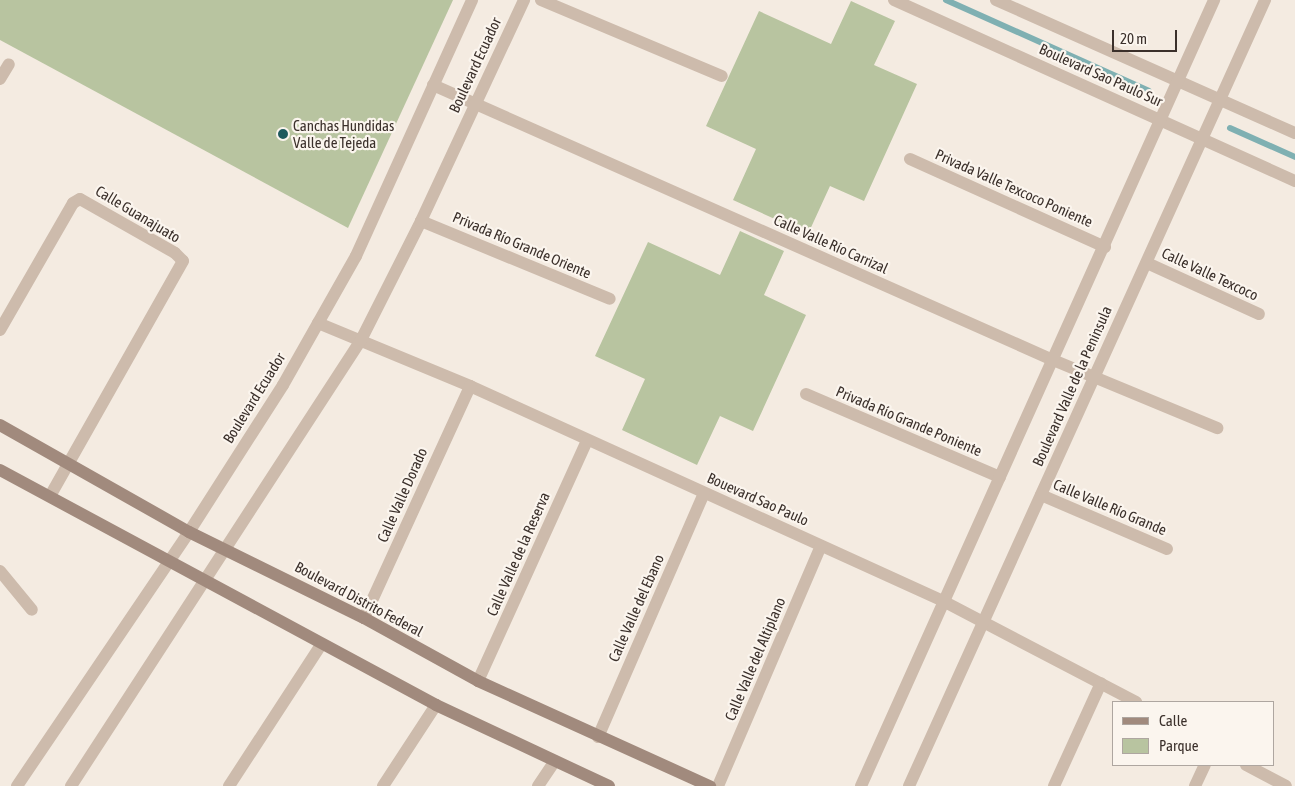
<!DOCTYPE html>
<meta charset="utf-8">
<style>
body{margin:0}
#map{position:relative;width:1295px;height:786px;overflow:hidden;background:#f4ebe1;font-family:"Asap Condensed",sans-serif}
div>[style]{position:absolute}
.green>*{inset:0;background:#b8c4a0}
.stream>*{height:6px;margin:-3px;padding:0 3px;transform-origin:3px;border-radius:3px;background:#7fb0b2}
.minor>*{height:12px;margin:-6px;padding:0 6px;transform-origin:6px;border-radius:6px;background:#cdbbac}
.tertiary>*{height:12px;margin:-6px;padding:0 6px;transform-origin:6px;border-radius:6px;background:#cdbbac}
.secondary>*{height:12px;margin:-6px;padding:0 6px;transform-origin:6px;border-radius:6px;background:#a18a7d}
.dots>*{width:14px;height:14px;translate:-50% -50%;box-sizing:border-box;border:2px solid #fbf5ee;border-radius:50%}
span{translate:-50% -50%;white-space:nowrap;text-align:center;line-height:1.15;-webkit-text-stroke:4.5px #fbf5ee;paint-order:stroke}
.street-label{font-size:15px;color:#3b302b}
.poi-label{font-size:15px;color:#3b302b}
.left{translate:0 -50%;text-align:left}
.legend{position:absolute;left:1112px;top:701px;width:162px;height:65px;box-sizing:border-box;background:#fbf5ee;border:1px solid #aea6a0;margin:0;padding:6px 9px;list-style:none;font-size:15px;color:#3b302b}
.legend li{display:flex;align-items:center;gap:10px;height:25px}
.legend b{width:25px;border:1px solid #aea6a0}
.scale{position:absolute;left:1112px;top:30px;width:65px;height:22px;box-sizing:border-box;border:2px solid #3b302b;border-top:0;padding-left:6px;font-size:15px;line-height:18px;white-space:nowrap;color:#3b302b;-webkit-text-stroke:4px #fbf5ee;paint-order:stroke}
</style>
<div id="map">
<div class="green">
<div style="clip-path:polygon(0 0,453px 0,348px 228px,0 40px)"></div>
<div style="clip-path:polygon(851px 1px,895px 21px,874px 65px,917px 84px,864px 201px,830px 186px,808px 234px,733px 200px,756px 149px,706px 126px,759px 11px,831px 44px)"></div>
<div style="clip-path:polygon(740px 231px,784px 251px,764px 295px,806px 315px,753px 431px,720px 416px,697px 465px,622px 430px,645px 379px,595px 356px,648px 242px,720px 275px)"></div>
</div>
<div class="stream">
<div style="left:946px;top:0;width:222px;rotate:24.1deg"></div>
<div style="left:1230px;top:128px;width:71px;rotate:24deg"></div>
</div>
<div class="minor">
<div style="left:541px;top:0;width:196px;rotate:22.8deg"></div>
<div style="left:0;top:79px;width:17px;rotate:-59deg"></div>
<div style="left:433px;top:85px;width:678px;rotate:23.92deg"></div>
<div style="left:1053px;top:360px;width:178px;rotate:22.5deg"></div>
<div style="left:910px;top:159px;width:214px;rotate:24.3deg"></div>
<div style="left:421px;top:221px;width:204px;rotate:22.4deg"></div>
<div style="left:1147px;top:263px;width:123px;rotate:24.5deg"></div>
<div style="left:318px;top:323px;width:165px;rotate:22.5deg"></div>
<div style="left:470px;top:386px;width:520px;rotate:24.44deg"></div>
<div style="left:943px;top:601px;width:218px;rotate:27.6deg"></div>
<div style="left:0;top:330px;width:146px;rotate:-60.1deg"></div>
<div style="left:73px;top:203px;width:8px;rotate:-30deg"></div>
<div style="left:80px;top:199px;width:109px;rotate:29.6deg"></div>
<div style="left:175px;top:253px;width:11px;rotate:45deg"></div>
<div style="left:183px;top:261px;width:270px;rotate:119.5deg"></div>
<div style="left:806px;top:394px;width:211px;rotate:23.2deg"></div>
<div style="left:1041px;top:495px;width:137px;rotate:23.2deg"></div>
<div style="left:0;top:571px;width:50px;rotate:50.6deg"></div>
<div style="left:364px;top:618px;width:255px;rotate:-65.4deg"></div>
<div style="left:478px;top:681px;width:264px;rotate:-65.6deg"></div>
<div style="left:598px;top:737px;width:266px;rotate:-66.5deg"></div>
<div style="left:1246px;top:765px;width:45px;rotate:27.7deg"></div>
<div style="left:229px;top:786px;width:168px;rotate:-56.9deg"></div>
<div style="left:383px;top:786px;width:97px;rotate:-56.8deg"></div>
<div style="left:538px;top:786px;width:30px;rotate:-56deg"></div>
<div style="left:718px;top:786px;width:261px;rotate:-66.8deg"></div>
<div style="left:1054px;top:786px;width:113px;rotate:-65.5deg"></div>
<div style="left:1195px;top:786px;width:23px;rotate:-65deg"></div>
</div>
<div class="tertiary">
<div style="left:894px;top:0;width:440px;rotate:24.3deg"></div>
<div style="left:996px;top:0;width:327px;rotate:24deg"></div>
<div style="left:17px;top:786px;width:307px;rotate:-55.9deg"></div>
<div style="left:189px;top:532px;width:174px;rotate:-57.4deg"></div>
<div style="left:283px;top:385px;width:148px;rotate:-60.5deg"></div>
<div style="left:356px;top:256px;width:281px;rotate:-65.6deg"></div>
<div style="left:71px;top:786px;width:532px;rotate:-56.97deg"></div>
<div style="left:361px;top:340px;width:133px;rotate:-63.2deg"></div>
<div style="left:421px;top:221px;width:244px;rotate:-65deg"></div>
<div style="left:861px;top:786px;width:862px;rotate:-65.81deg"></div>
<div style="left:909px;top:786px;width:863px;rotate:-65.63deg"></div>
</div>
<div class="secondary">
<div style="left:0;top:425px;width:217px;rotate:29.5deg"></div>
<div style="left:189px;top:532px;width:195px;rotate:26.2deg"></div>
<div style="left:364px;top:618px;width:130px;rotate:28.9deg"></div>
<div style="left:478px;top:681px;width:255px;rotate:24.4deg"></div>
<div style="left:0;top:470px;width:495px;rotate:28.3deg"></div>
<div style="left:436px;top:705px;width:191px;rotate:25.1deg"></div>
</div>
<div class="dots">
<div style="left:283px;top:134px;background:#1f5a5e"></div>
</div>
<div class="street-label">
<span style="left:475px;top:65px;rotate:-65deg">Boulevard Ecuador</span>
<span style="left:1101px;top:75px;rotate:24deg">Boulevard Sao Paulo Sur</span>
<span style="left:1014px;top:188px;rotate:24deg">Privada Valle Texcoco Poniente</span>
<span style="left:138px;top:214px;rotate:31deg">Calle Guanajuato</span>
<span style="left:831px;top:244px;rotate:24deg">Calle Valle Río Carrizal</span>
<span style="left:522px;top:245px;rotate:23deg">Privada Río Grande Oriente</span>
<span style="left:1210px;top:274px;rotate:25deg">Calle Valle Texcoco</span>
<span style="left:1072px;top:386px;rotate:-66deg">Boulevard Valle de la Peninsula</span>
<span style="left:254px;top:398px;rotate:-58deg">Boulevard Ecuador</span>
<span style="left:909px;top:421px;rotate:23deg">Privada Río Grande Poniente</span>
<span style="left:402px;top:495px;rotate:-66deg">Calle Valle Dorado</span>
<span style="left:758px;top:499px;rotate:24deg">Bouevard Sao Paulo</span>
<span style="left:1110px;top:507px;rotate:23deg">Calle Valle Río Grande</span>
<span style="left:518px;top:554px;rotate:-66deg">Calle Valle de la Reserva</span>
<span style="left:359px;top:599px;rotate:28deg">Boulevard Distrito Federal</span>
<span style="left:636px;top:608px;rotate:-66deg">Calle Valle del Ebano</span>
<span style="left:755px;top:659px;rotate:-67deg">Calle Valle del Altiplano</span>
</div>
<div class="poi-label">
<span class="left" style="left:293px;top:134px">Canchas Hundidas<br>Valle de Tejeda</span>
</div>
<ul class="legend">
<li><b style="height:6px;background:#a18a7d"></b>Calle</li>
<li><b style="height:14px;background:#b8c4a0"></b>Parque</li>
</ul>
<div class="scale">20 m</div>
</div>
